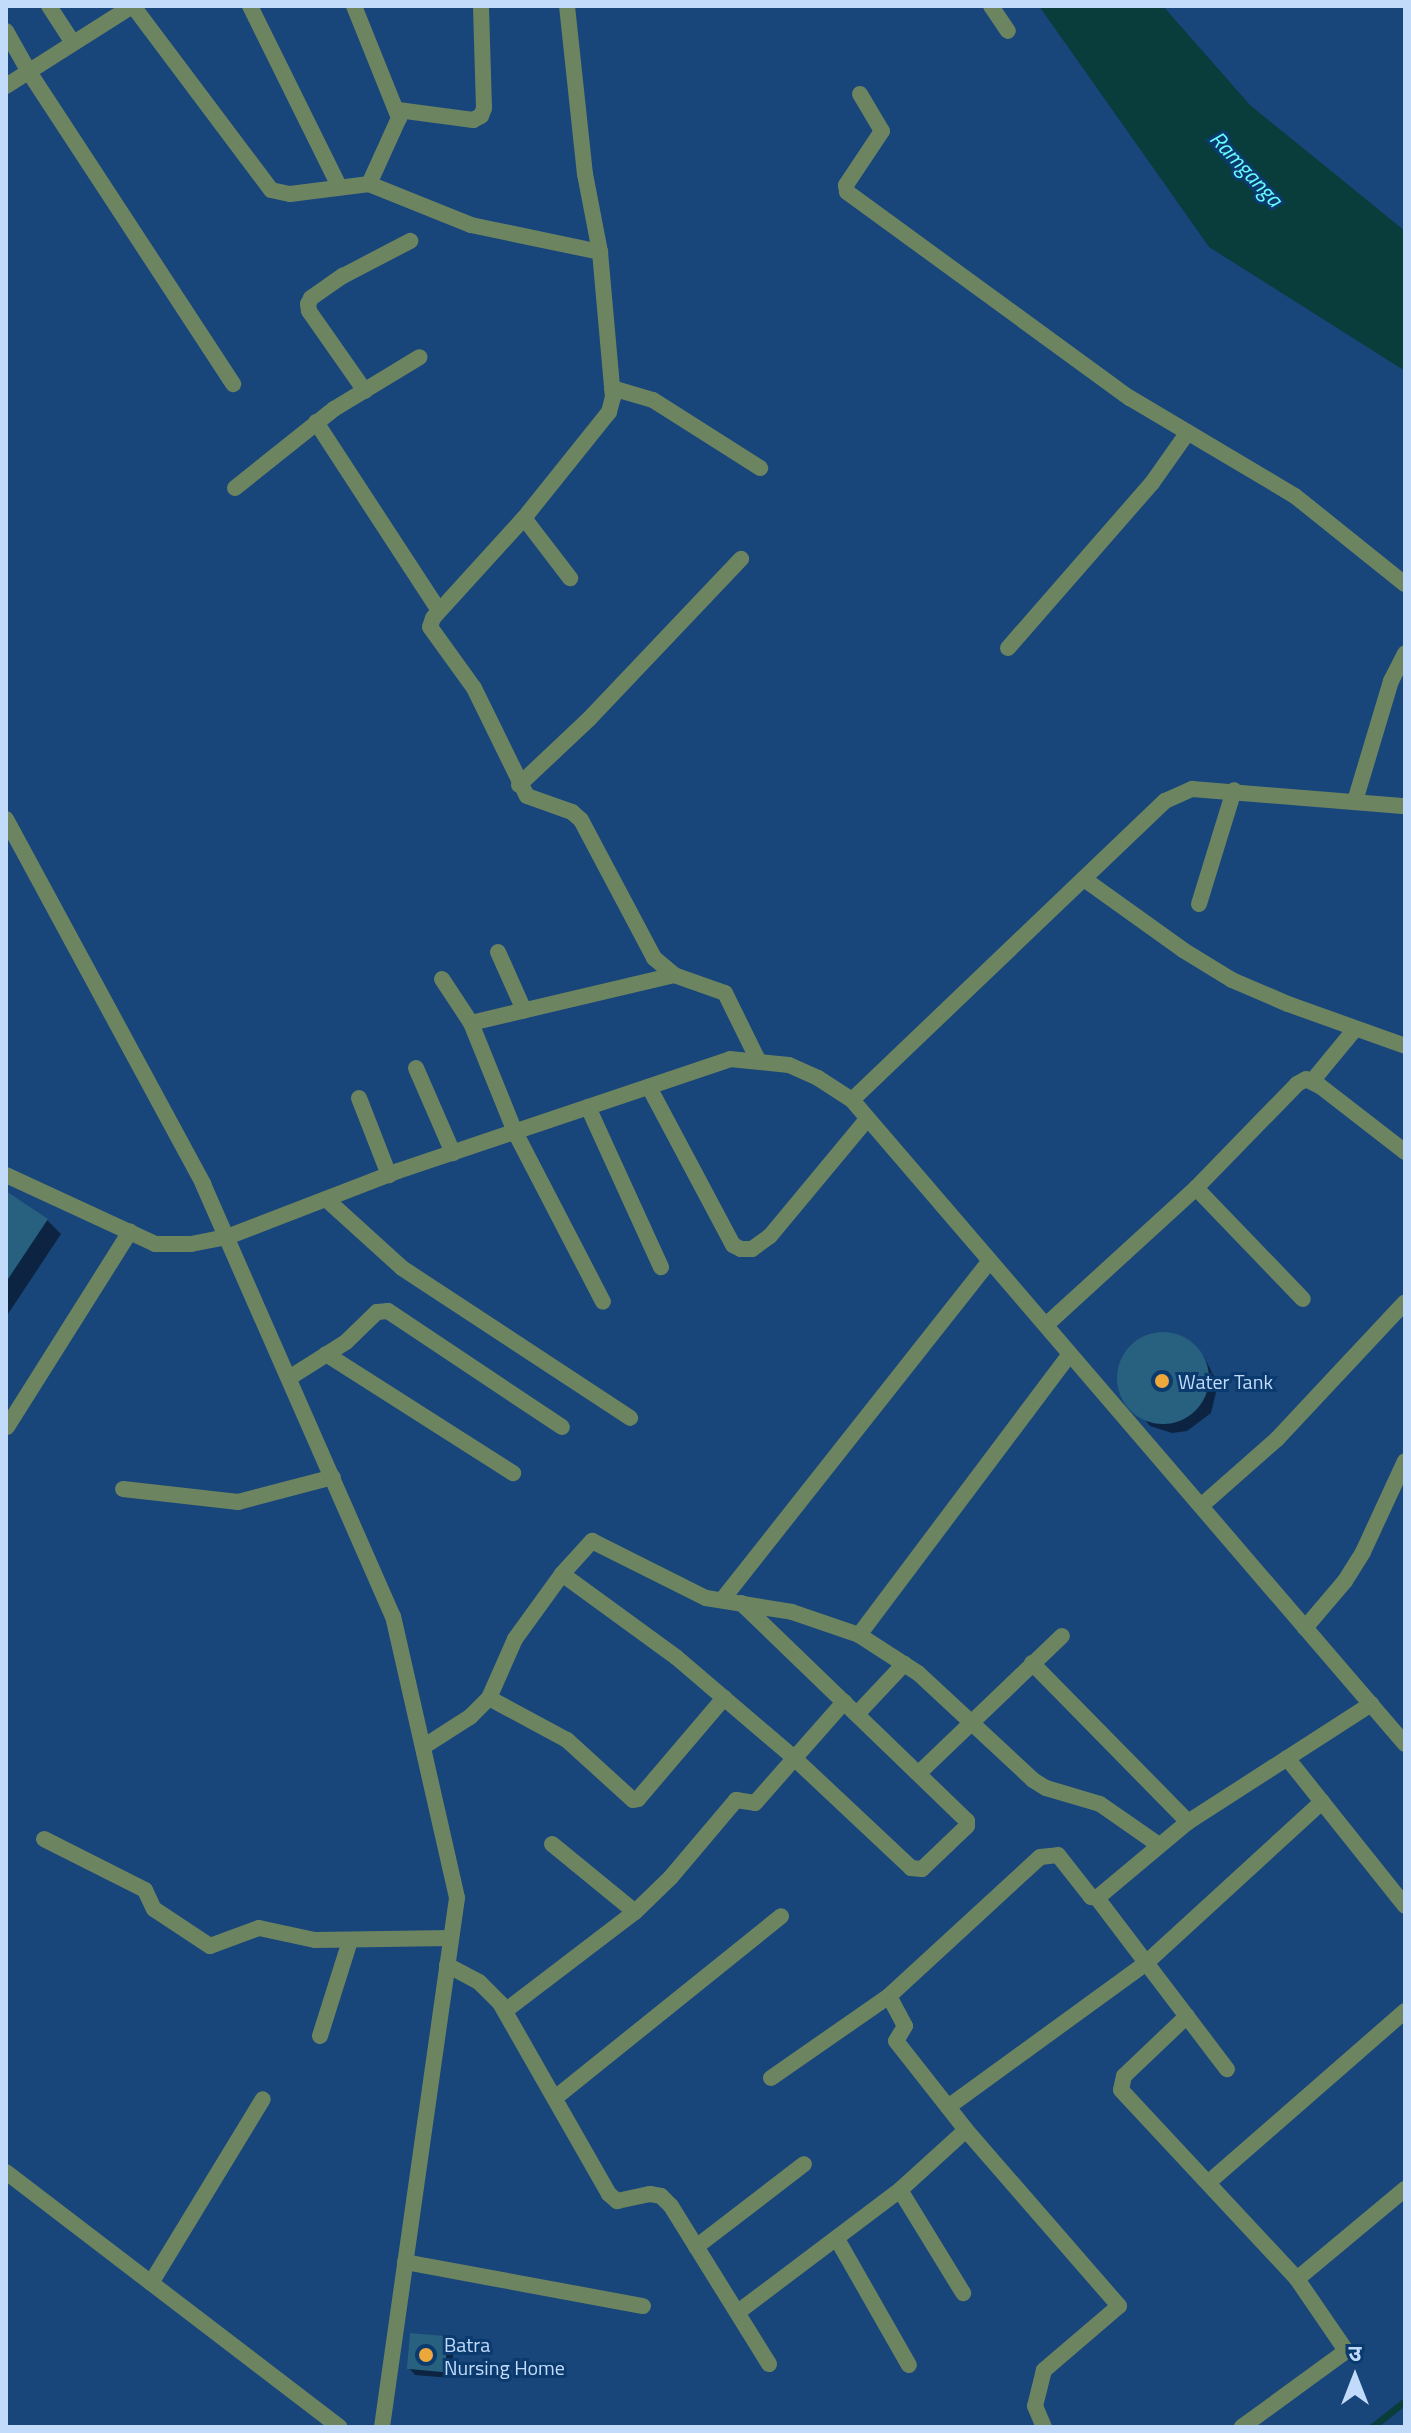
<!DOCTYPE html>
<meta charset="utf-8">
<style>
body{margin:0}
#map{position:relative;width:1411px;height:2433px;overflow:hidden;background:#18457a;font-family:"Titillium Web","Noto Sans Devanagari",sans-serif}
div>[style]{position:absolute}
.water>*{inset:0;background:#093d3c}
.shadow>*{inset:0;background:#0007}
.stream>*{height:7px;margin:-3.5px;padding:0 3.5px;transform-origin:3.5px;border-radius:3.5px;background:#093d3c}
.building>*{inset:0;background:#28617f;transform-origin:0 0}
.round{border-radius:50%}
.minor>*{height:16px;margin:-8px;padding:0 8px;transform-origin:8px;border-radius:8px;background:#6d8461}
.tertiary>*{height:16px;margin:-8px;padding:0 8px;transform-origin:8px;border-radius:8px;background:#6d8461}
.dots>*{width:22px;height:22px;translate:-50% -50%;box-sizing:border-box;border:4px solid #0b3a6e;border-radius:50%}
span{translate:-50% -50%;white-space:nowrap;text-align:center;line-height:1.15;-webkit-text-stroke:6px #0b3a6e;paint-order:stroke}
.poi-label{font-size:20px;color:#c3dbfb}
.left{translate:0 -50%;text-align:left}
.water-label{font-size:22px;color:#68fefd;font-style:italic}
.frame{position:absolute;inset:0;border:8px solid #c3dbfb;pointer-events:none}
.north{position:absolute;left:1315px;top:2337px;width:80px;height:80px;-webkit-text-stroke:6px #0b3a6e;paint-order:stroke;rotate:0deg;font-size:22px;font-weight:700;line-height:32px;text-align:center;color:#c3dbfb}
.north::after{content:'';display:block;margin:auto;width:28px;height:36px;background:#c3dbfb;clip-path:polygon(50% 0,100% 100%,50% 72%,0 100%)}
</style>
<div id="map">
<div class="water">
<div style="clip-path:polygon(1039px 6px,1163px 6px,1250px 105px,1405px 231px,1405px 371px,1209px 247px)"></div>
</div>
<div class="shadow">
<div style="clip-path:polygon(6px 1194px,47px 1220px,61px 1234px,6px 1317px)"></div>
<div style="clip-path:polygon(1166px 1334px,1193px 1346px,1204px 1357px,1218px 1384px,1211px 1413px,1187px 1431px,1172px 1433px,1150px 1426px,1120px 1388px,1122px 1361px,1129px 1350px,1152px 1335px)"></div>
<div style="clip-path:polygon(447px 2338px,454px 2345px,451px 2378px,415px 2375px,409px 2368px)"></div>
</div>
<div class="stream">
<div style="left:1372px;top:2427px;width:42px;rotate:-38.2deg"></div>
</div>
<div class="building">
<div style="clip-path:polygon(6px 1191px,48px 1219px,6px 1282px)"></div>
<div class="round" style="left:1117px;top:1332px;width:92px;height:92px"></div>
<div style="left:410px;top:2333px;width:38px;height:36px;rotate:5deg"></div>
</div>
<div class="minor">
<div style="left:49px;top:6px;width:44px;rotate:57deg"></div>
<div style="left:133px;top:6px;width:230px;rotate:53.1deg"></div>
<div style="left:271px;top:190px;width:19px;rotate:12deg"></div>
<div style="left:290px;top:194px;width:80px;rotate:-7.2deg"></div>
<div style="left:369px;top:184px;width:110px;rotate:21.9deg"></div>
<div style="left:471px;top:225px;width:132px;rotate:11.8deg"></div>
<div style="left:250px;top:6px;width:201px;rotate:63.7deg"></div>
<div style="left:354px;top:6px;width:121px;rotate:68.1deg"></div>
<div style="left:399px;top:118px;width:72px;rotate:114.4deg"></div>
<div style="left:567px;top:6px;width:169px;rotate:83.9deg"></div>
<div style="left:585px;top:174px;width:79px;rotate:79.1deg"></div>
<div style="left:600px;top:252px;width:146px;rotate:84.9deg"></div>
<div style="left:613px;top:397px;width:16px;rotate:105deg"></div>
<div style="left:609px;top:412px;width:136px;rotate:128.7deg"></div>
<div style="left:524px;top:518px;width:135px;rotate:132.3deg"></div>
<div style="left:433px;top:618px;width:9px;rotate:108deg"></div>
<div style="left:430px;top:627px;width:75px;rotate:54.2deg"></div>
<div style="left:474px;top:688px;width:120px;rotate:63.9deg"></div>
<div style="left:527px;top:796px;width:48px;rotate:19.6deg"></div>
<div style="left:572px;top:812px;width:12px;rotate:42deg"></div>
<div style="left:581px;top:820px;width:156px;rotate:62.1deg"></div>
<div style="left:654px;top:958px;width:26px;rotate:40deg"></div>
<div style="left:674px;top:975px;width:54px;rotate:19.4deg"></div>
<div style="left:725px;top:993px;width:75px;rotate:63.8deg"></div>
<div style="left:991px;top:6px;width:30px;rotate:56deg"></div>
<div style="left:6px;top:31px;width:47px;rotate:60.7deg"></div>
<div style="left:29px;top:72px;width:373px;rotate:56.8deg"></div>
<div style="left:6px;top:86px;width:149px;rotate:-32.4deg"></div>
<div style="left:860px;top:94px;width:43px;rotate:59.3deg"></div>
<div style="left:882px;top:131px;width:65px;rotate:123.7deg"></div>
<div style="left:846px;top:185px;width:7px;rotate:82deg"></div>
<div style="left:847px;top:192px;width:350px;rotate:36.1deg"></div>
<div style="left:1130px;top:398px;width:192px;rotate:30.7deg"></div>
<div style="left:1295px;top:496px;width:141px;rotate:38.7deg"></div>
<div style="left:398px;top:110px;width:76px;rotate:7.6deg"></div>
<div style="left:473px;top:120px;width:9px;rotate:-27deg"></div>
<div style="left:481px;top:116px;width:9px;rotate:-69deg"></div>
<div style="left:484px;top:108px;width:102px;rotate:-91.7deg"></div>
<div style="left:612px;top:388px;width:43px;rotate:16.3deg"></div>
<div style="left:653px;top:400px;width:127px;rotate:32.4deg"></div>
<div style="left:365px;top:391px;width:98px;rotate:-125deg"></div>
<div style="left:309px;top:311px;width:7px;rotate:-98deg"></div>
<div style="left:308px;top:304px;width:7px;rotate:-63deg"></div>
<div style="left:311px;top:298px;width:39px;rotate:-35deg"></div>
<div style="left:343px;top:276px;width:76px;rotate:-27.6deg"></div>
<div style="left:316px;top:422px;width:225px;rotate:56.9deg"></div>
<div style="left:235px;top:488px;width:127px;rotate:-38.6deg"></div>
<div style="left:334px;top:409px;width:100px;rotate:-31.2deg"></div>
<div style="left:524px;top:518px;width:76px;rotate:52.5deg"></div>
<div style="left:1008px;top:648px;width:219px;rotate:-48.9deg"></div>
<div style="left:1152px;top:483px;width:62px;rotate:-54.8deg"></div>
<div style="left:519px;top:785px;width:96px;rotate:-43.3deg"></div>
<div style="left:589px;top:719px;width:221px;rotate:-46.5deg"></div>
<div style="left:1355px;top:801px;width:125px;rotate:-73.3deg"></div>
<div style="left:1391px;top:681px;width:31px;rotate:-63deg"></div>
<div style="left:1084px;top:879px;width:122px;rotate:35.6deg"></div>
<div style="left:1183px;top:950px;width:57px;rotate:31.5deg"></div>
<div style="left:1232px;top:980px;width:61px;rotate:23.2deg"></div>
<div style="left:1288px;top:1004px;width:124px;rotate:19.7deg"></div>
<div style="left:1199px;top:904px;width:119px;rotate:-72.9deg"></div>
<div style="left:498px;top:952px;width:64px;rotate:65.9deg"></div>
<div style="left:442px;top:979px;width:53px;rotate:56.6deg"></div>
<div style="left:471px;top:1023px;width:118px;rotate:68deg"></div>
<div style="left:515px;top:1132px;width:191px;rotate:62.6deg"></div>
<div style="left:471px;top:1023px;width:209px;rotate:-13.3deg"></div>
<div style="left:416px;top:1068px;width:93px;rotate:66.5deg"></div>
<div style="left:1313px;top:1080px;width:66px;rotate:-50.5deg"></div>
<div style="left:649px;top:1087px;width:179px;rotate:62deg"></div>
<div style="left:733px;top:1245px;width:9px;rotate:27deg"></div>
<div style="left:741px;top:1249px;width:11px"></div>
<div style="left:752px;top:1249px;width:22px;rotate:-36deg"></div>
<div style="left:770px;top:1236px;width:153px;rotate:-50.3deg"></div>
<div style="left:359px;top:1098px;width:83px;rotate:68.7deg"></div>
<div style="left:852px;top:1100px;width:433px;rotate:-43.7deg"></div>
<div style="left:1165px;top:801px;width:30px;rotate:-24deg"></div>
<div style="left:1192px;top:789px;width:214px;rotate:4.6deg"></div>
<div style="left:588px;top:1107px;width:176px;rotate:65.5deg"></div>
<div style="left:1196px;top:1188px;width:154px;rotate:46.1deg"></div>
<div style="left:326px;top:1199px;width:103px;rotate:42.2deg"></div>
<div style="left:402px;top:1268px;width:273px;rotate:33.3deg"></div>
<div style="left:1046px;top:1325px;width:203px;rotate:-42.4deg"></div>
<div style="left:1196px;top:1188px;width:145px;rotate:-45.8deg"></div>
<div style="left:1297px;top:1084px;width:10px;rotate:-29deg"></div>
<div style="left:1306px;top:1079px;width:16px;rotate:27deg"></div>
<div style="left:1320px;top:1086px;width:108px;rotate:37.8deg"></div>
<div style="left:326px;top:1354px;width:222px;rotate:32.5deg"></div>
<div style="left:289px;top:1378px;width:67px;rotate:-32.3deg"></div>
<div style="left:346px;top:1342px;width:43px;rotate:-44.1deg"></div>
<div style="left:377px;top:1312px;width:11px;rotate:-5deg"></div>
<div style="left:388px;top:1311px;width:209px;rotate:33.7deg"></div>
<div style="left:7px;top:1427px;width:231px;rotate:-57.8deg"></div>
<div style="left:123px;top:1489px;width:116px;rotate:6.4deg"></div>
<div style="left:238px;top:1502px;width:98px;rotate:-14.7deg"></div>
<div style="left:1201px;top:1506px;width:101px;rotate:-41.4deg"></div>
<div style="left:1277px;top:1439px;width:187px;rotate:-46.9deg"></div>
<div style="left:562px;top:1574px;width:141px;rotate:36.1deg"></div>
<div style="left:676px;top:1657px;width:154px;rotate:40.5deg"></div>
<div style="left:793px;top:1757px;width:162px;rotate:43.2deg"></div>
<div style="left:911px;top:1868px;width:11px;rotate:5deg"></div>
<div style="left:922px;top:1869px;width:62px;rotate:-43.7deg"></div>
<div style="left:967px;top:1826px;width:5px;rotate:-90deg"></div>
<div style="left:967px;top:1821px;width:314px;rotate:-136deg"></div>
<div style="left:722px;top:1600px;width:432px;rotate:-51.7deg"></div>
<div style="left:1305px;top:1628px;width:62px;rotate:-49.6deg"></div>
<div style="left:1345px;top:1581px;width:34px;rotate:-58deg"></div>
<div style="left:1363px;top:1552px;width:100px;rotate:-65.2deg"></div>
<div style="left:859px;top:1635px;width:351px;rotate:-53.1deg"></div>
<div style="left:1032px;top:1663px;width:223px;rotate:45.5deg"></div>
<div style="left:489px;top:1698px;width:89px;rotate:28.3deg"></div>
<div style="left:567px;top:1740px;width:89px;rotate:42.3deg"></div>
<div style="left:633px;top:1800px;width:5px;rotate:-11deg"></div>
<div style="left:638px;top:1799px;width:133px;rotate:-49.6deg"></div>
<div style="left:857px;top:1714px;width:69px;rotate:-46.8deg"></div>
<div style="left:423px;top:1747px;width:56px;rotate:-32.6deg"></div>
<div style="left:470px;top:1717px;width:27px;rotate:-45deg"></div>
<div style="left:489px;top:1698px;width:64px;rotate:-66.2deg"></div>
<div style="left:515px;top:1639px;width:80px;rotate:-54.1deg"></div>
<div style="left:562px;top:1574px;width:45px;rotate:-47.7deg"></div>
<div style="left:592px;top:1541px;width:127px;rotate:26.6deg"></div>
<div style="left:706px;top:1598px;width:87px;rotate:9.2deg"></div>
<div style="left:792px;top:1612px;width:71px;rotate:18.9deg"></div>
<div style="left:859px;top:1635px;width:70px;rotate:32.8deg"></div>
<div style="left:918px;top:1673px;width:157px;rotate:42.9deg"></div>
<div style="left:1033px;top:1780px;width:15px;rotate:32deg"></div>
<div style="left:1046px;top:1788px;width:56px;rotate:16.5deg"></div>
<div style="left:1100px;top:1804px;width:72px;rotate:34.8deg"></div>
<div style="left:1287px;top:1758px;width:189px;rotate:51.4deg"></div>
<div style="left:919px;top:1773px;width:198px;rotate:-43.8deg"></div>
<div style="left:44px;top:1839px;width:113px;rotate:26.8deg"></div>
<div style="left:145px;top:1890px;width:21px;rotate:65deg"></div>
<div style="left:154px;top:1909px;width:67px;rotate:33.5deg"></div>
<div style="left:210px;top:1946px;width:52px;rotate:-20.2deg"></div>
<div style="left:259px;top:1928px;width:57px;rotate:12.1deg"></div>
<div style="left:315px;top:1940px;width:136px;rotate:-0.8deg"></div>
<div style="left:552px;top:1844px;width:107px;rotate:39.3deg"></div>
<div style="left:1097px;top:1898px;width:215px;rotate:52.8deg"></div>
<div style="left:447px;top:1965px;width:36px;rotate:28deg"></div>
<div style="left:479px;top:1982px;width:30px;rotate:45deg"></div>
<div style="left:500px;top:2003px;width:220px;rotate:60.3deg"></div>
<div style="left:609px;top:2194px;width:11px;rotate:41deg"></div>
<div style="left:617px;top:2201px;width:34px;rotate:-12deg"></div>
<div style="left:650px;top:2194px;width:11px;rotate:10deg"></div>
<div style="left:661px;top:2196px;width:14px;rotate:45deg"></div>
<div style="left:671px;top:2206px;width:186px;rotate:58.2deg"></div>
<div style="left:889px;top:1996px;width:34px;rotate:62deg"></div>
<div style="left:905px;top:2026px;width:17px;rotate:121deg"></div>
<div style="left:896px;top:2041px;width:113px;rotate:51.8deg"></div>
<div style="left:966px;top:2130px;width:233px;rotate:49deg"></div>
<div style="left:1119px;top:2306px;width:99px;rotate:139.5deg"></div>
<div style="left:1044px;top:2370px;width:37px;rotate:104deg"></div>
<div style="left:1035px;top:2406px;width:23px;rotate:67deg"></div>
<div style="left:505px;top:2011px;width:163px;rotate:-37.3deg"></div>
<div style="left:635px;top:1912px;width:50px;rotate:-44.2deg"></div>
<div style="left:671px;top:1877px;width:101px;rotate:-49.8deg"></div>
<div style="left:736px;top:1800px;width:19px;rotate:9deg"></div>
<div style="left:755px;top:1803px;width:135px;rotate:-48.6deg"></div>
<div style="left:1187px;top:2016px;width:87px;rotate:136.4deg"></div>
<div style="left:1124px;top:2076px;width:14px;rotate:102deg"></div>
<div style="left:1121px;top:2090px;width:258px;rotate:47deg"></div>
<div style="left:1297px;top:2279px;width:85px;rotate:55.6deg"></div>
<div style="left:1345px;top:2349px;width:6px;rotate:121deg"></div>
<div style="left:1342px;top:2354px;width:124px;rotate:143.9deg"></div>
<div style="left:320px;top:2036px;width:100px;rotate:-72.5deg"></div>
<div style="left:771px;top:2078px;width:144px;rotate:-34.8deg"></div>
<div style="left:889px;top:1996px;width:205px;rotate:-42.6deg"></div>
<div style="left:1040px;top:1857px;width:18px;rotate:-6deg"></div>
<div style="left:1058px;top:1855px;width:53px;rotate:51.8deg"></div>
<div style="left:1091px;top:1897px;width:6px;rotate:9deg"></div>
<div style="left:1097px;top:1898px;width:119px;rotate:-39.9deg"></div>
<div style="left:1188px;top:1822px;width:218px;rotate:-32.8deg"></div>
<div style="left:555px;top:2098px;width:290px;rotate:-38.8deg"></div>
<div style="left:948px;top:2107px;width:245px;rotate:-36deg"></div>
<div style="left:1146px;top:1963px;width:239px;rotate:-42.5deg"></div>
<div style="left:6px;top:2172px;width:420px;rotate:37.4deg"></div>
<div style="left:1209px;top:2182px;width:260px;rotate:-41.1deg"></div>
<div style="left:900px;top:2190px;width:121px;rotate:58.5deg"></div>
<div style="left:837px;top:2239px;width:145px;rotate:60.3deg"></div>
<div style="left:696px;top:2247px;width:136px;rotate:-37.5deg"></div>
<div style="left:405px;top:2262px;width:242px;rotate:10.5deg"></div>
<div style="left:1297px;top:2279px;width:141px;rotate:-39.8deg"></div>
<div style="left:151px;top:2283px;width:215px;rotate:-58.7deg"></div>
<div style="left:738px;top:2312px;width:203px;rotate:-37deg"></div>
<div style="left:900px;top:2190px;width:89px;rotate:-42.3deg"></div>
</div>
<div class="tertiary">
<div style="left:6px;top:819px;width:415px;rotate:61.6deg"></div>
<div style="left:203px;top:1184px;width:472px;rotate:66.3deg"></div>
<div style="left:393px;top:1616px;width:289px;rotate:77.2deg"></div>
<div style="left:457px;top:1898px;width:534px;rotate:98.07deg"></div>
<div style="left:6px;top:1175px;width:164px;rotate:24.8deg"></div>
<div style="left:155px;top:1244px;width:36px"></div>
<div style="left:191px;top:1244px;width:37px;rotate:-11deg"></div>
<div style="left:227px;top:1237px;width:183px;rotate:-21.1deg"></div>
<div style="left:398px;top:1171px;width:350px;rotate:-18.6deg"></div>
<div style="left:730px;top:1059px;width:59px;rotate:5.8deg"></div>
<div style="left:789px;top:1065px;width:32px;rotate:24deg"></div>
<div style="left:818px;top:1078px;width:40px;rotate:32.9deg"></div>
<div style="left:852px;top:1100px;width:849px;rotate:49.35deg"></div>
</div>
<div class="dots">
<div style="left:1162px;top:1381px;background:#eda83b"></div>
<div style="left:426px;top:2355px;background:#eda83b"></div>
</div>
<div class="poi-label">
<span class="left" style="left:1178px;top:1381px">Water Tank</span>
<span class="left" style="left:444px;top:2356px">Batra<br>Nursing Home</span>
</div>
<div class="water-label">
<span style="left:1246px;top:169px;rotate:47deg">Ramganga</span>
</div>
<div class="frame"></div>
<div class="north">उ</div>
</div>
